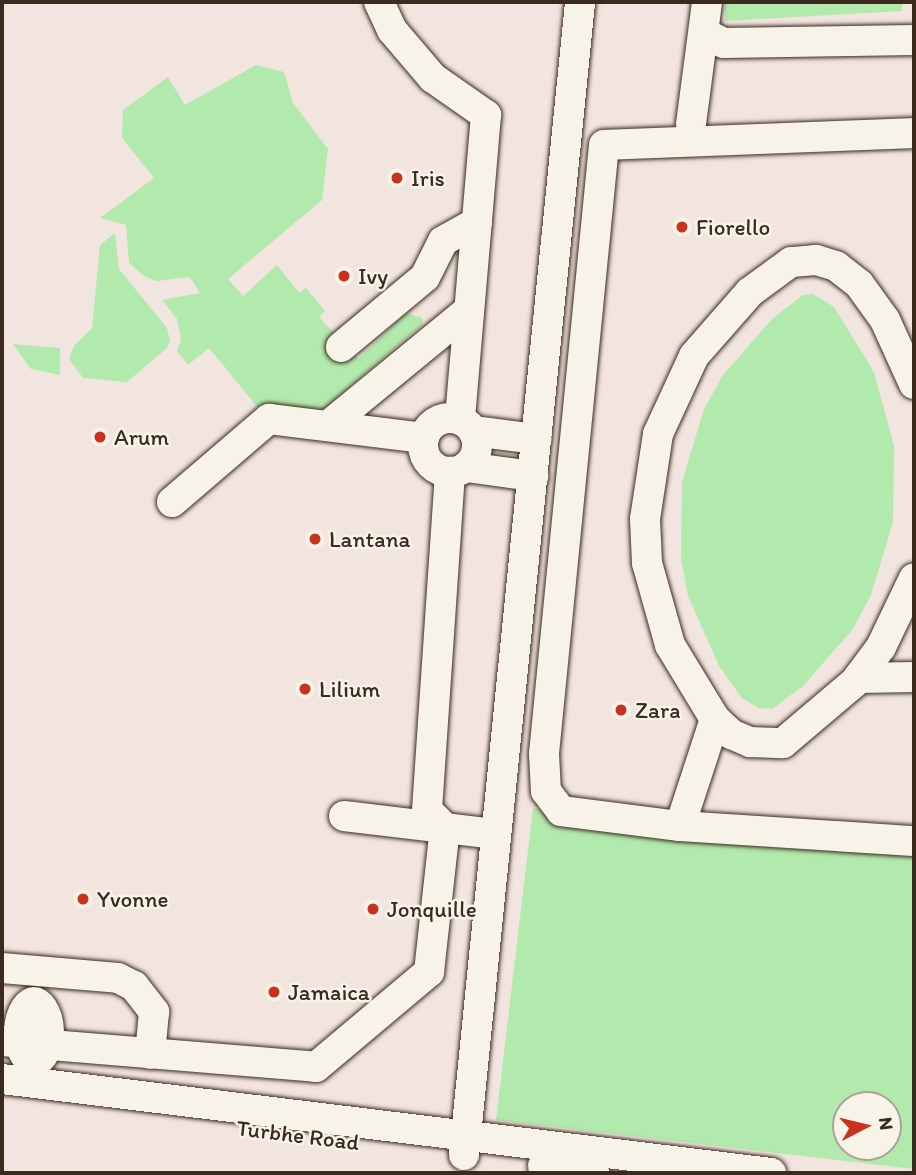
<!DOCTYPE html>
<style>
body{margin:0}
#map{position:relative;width:916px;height:1175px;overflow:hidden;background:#f2e4df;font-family:Itim,sans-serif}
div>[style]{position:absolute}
.green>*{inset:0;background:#b2eaad}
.roads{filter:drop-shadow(0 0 2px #3b2a1e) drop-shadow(0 0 2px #3b2a1e)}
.minor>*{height:30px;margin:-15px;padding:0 15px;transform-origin:15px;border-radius:15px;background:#f7f3e8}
.minor>.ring{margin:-15px;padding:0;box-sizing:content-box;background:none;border:30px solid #f7f3e8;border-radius:50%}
.dots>*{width:19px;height:19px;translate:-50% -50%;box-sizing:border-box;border:4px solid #f7f3e8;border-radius:50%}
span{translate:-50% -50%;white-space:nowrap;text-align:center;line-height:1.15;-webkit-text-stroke:5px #f7f3e8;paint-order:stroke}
.poi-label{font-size:23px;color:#3b2a1e}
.left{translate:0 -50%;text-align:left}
.street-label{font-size:23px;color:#3b2a1e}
.frame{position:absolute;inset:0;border:4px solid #3b2a1e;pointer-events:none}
.north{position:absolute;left:832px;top:1091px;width:70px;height:70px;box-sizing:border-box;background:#f7f3e8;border:2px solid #aca397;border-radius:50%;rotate:83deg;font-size:19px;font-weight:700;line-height:28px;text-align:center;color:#3b2a1e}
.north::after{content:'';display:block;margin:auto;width:24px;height:32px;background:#c8321e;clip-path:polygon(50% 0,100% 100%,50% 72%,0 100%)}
</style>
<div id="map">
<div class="green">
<div style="clip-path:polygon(725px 2px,902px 2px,902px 11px,725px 21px)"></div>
<div style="clip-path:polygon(256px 65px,284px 72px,293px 103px,328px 149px,322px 200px,228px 279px,243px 296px,277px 265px,299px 293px,306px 288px,325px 311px,319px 317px,358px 359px,406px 313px,423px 318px,422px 325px,320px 412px,259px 409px,209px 348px,188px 365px,177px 351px,181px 340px,177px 319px,162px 300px,200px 293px,190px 277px,157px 281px,144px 276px,129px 263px,126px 225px,100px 218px,154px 178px,122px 138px,123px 110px,168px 77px,185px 105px)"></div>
<div style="clip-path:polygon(115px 233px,119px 269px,167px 328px,170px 341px,167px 348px,127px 382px,83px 378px,69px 359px,74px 346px,92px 328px,100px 245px)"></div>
<div style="clip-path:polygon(813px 294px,834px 307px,874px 372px,894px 446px,893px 522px,871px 595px,853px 629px,803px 686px,772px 709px,758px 708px,741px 697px,719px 666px,688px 596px,681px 558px,682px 482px,704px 409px,723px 375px,773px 318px,803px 295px)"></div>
<div style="clip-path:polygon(13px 344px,60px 348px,60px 375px,31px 369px)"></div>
<div style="clip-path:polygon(evenodd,533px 808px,914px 858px,914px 1169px,496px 1120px,533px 808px,846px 1105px,888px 1105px,888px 1147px,846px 1147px,846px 1105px)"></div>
</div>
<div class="roads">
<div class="minor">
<div style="left:379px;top:2px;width:31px;rotate:65deg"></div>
<div style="left:392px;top:30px;width:63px;rotate:49.5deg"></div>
<div style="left:433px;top:78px;width:65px;rotate:34.9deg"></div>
<div style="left:486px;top:115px;width:305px;rotate:94.9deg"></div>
<div style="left:706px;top:34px;width:20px;rotate:27deg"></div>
<div style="left:724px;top:43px;width:190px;rotate:-0.9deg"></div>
<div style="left:691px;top:124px;width:123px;rotate:-82.5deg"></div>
<div style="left:914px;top:133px;width:310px;rotate:177.8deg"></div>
<div style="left:604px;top:145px;width:612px;rotate:95.63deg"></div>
<div style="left:544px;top:754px;width:37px;rotate:87deg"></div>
<div style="left:546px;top:791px;width:25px;rotate:53deg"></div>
<div style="left:561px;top:811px;width:120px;rotate:7.2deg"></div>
<div style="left:680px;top:826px;width:234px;rotate:3.7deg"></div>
<div style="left:341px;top:347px;width:109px;rotate:-39.8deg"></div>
<div style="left:425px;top:277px;width:40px;rotate:-63.4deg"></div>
<div style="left:443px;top:241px;width:39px;rotate:-29deg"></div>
<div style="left:914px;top:384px;width:70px;rotate:-114.4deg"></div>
<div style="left:885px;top:320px;width:44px;rotate:-125.8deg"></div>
<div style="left:859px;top:284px;width:29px;rotate:-142deg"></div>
<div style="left:836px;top:266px;width:21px;rotate:-163deg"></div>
<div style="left:816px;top:260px;width:25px;rotate:175deg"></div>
<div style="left:791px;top:262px;width:51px;rotate:143.8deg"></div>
<div style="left:750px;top:292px;width:85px;rotate:131.2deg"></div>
<div style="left:694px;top:356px;width:86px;rotate:114.8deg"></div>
<div style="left:658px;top:434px;width:86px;rotate:98.7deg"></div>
<div style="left:645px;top:519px;width:44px;rotate:87.4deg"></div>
<div style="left:647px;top:563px;width:85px;rotate:74.3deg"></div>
<div style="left:670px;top:645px;width:87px;rotate:58.7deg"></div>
<div style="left:715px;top:719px;width:22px;rotate:43deg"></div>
<div style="left:731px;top:734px;width:21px;rotate:23deg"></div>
<div style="left:750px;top:742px;width:33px;rotate:2deg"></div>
<div style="left:783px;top:743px;width:94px;rotate:-40.3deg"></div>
<div style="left:855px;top:682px;width:44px;rotate:-53.4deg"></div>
<div style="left:881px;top:647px;width:76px;rotate:-64.4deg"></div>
<div class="ring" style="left:423px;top:418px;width:24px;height:24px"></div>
<div style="left:330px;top:424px;width:180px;rotate:-39.4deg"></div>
<div style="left:473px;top:431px;width:64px;rotate:7.2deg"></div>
<div style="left:466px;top:467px;width:68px;rotate:7.7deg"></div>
<div style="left:172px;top:502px;width:128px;rotate:-40.6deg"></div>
<div style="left:269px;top:419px;width:156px;rotate:7deg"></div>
<div style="left:858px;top:678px;width:56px;rotate:-1deg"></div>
<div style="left:344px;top:816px;width:153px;rotate:6.8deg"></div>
<div style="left:680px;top:826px;width:113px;rotate:-71.9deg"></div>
<div style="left:2px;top:968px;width:116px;rotate:4.9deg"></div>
<div style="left:118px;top:978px;width:18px;rotate:27deg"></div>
<div style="left:134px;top:986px;width:33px;rotate:52deg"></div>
<div style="left:154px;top:1012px;width:42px;rotate:95.4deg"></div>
<div class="ring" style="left:19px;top:1002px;width:-4px;height:-4px"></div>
<div style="left:2px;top:1041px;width:315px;rotate:4.7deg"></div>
<div style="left:316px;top:1067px;width:148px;rotate:-40.1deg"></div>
<div style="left:429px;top:972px;width:145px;rotate:-83.7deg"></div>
<div style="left:445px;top:828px;width:25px;rotate:-135deg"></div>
<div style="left:427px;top:810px;width:339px;rotate:-86.1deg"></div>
<div style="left:2px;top:1079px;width:775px;rotate:6.97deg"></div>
<div style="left:464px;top:1155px;width:1159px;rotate:-84.25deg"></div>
<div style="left:543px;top:1166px;width:52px;rotate:7.7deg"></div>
</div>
</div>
<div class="dots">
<div style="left:397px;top:178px;background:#c8321e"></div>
<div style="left:682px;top:227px;background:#c8321e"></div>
<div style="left:344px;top:276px;background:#c8321e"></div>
<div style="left:100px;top:437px;background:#c8321e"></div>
<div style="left:315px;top:539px;background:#c8321e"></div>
<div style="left:305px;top:689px;background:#c8321e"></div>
<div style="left:621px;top:710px;background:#c8321e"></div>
<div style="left:83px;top:899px;background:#c8321e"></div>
<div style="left:373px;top:909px;background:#c8321e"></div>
<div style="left:274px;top:992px;background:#c8321e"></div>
</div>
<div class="poi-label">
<span class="left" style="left:411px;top:178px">Iris</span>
<span class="left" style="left:696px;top:227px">Fiorello</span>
<span class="left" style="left:358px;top:276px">Ivy</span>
<span class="left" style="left:114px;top:437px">Arum</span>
<span class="left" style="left:329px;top:539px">Lantana</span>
<span class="left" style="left:319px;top:689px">Lilium</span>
<span class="left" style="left:635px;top:710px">Zara</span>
<span class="left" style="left:97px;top:899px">Yvonne</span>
<span class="left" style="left:387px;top:909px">Jonquille</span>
<span class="left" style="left:288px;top:992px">Jamaica</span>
</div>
<div class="street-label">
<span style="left:298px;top:1135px;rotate:7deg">Turbhe Road</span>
</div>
<div class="frame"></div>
<div class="north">N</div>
</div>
